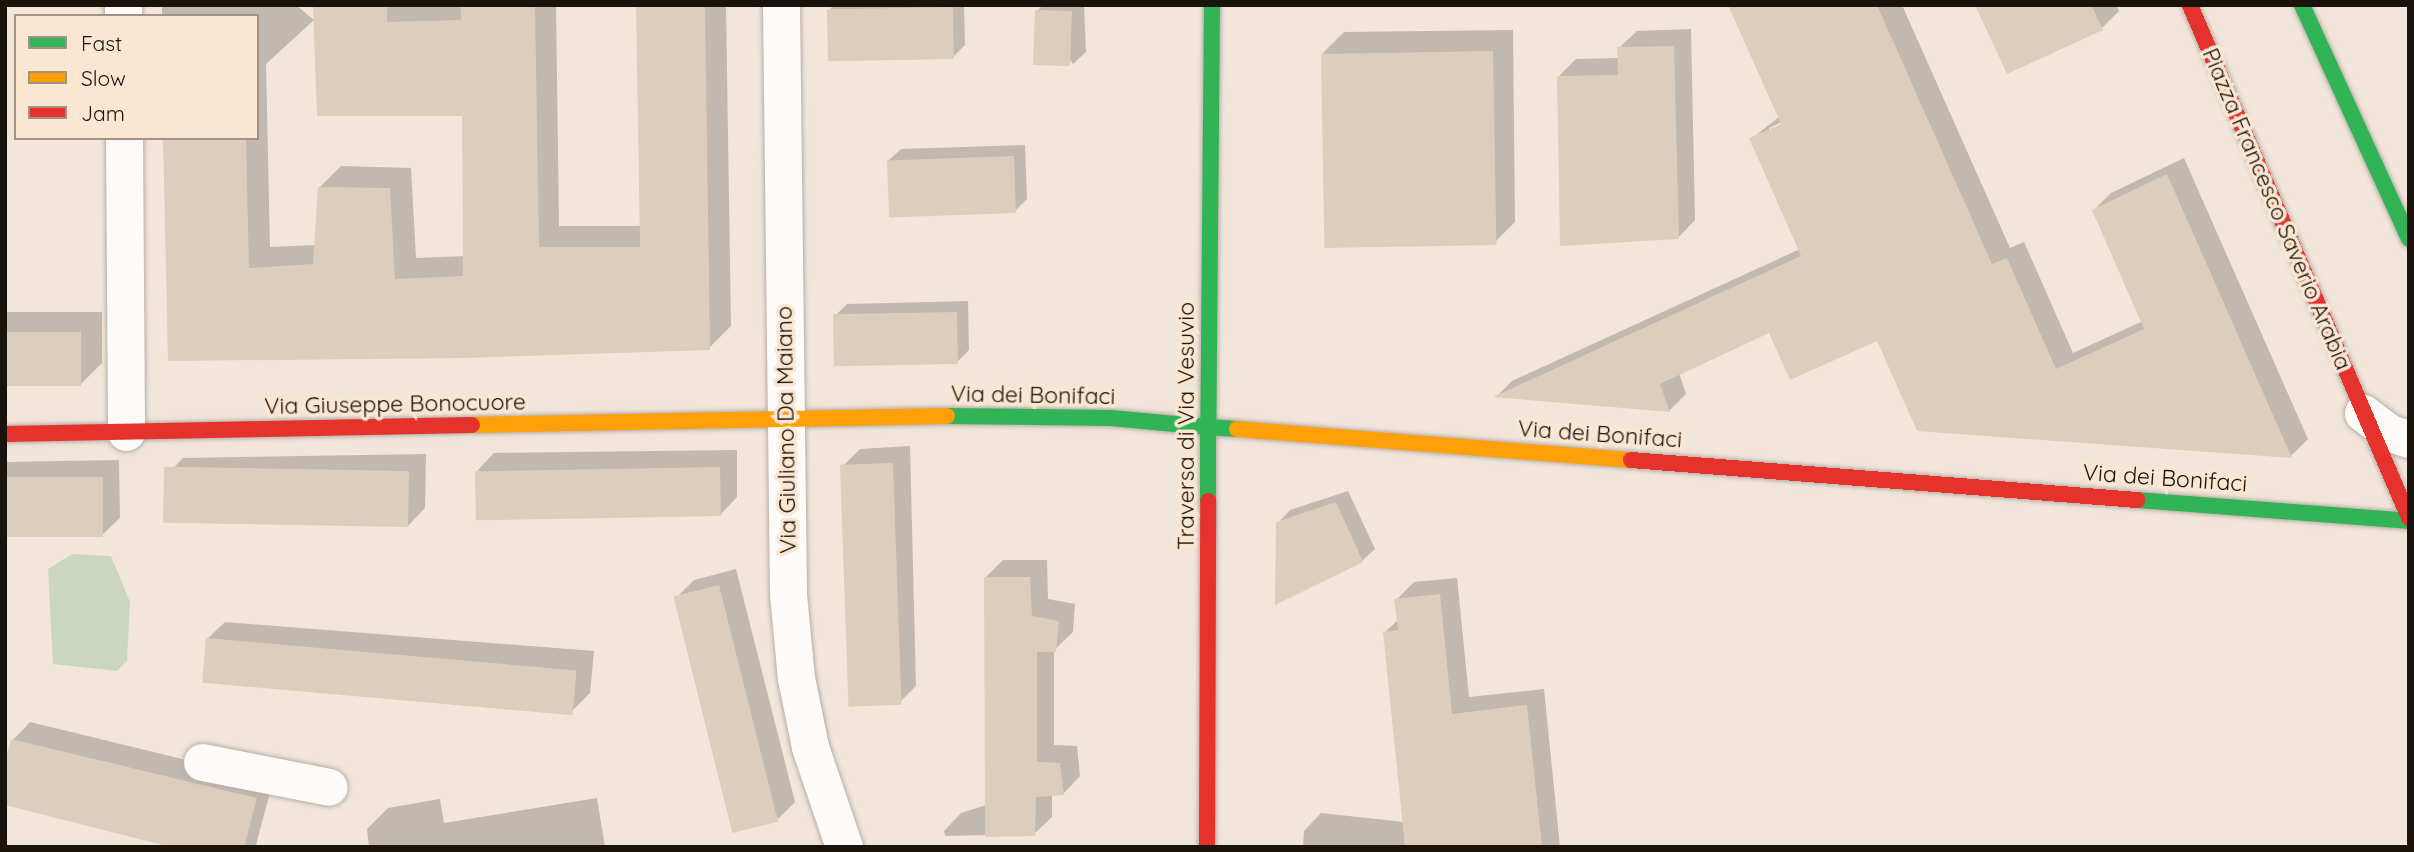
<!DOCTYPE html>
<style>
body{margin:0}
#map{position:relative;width:2414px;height:852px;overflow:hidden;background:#f2e6db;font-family:Quicksand,sans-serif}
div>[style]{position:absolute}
.green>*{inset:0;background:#cad7be}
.shadow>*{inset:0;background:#0003}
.building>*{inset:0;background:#ddcdbd;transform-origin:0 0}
.roads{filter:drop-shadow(0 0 2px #b7aea6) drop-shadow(0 0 2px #b7aea6)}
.street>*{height:37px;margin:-18.5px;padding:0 18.5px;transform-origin:18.5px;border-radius:18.5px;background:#fdfbfa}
.fast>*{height:16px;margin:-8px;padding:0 8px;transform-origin:8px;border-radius:8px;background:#30b455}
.slow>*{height:16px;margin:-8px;padding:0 8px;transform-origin:8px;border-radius:8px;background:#ff9f0a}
.jam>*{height:16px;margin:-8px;padding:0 8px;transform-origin:8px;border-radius:8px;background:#e5322d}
span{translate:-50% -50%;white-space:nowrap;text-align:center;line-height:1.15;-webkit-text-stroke:7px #fbe6d2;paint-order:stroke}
.street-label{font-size:23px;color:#19130c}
.frame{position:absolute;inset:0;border:7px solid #19130c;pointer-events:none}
.legend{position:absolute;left:14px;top:14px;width:245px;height:126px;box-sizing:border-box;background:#fbe6d2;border:2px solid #a19283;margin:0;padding:9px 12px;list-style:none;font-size:21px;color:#19130c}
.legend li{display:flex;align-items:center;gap:14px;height:35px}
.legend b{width:35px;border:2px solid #a19283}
</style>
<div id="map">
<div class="green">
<div style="clip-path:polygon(72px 554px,111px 556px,130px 602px,127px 661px,117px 671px,53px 664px,48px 569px)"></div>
</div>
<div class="shadow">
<div style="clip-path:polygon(162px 5px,296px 5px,314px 20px,266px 64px,270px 247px,316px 245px,319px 188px,341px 166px,411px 168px,416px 258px,465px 256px,464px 114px,314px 5px,556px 5px,559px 226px,641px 226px,638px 5px,726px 5px,731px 326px,709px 348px,169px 359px,165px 138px,257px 138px,257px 16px,162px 16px)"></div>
<div style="clip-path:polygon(834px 5px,964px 5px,965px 45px,953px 57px,829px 10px)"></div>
<div style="clip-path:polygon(1043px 5px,1084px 5px,1086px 52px,1073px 64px,1037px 11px)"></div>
<div style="clip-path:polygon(evenodd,1730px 5px,1902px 5px,2010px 248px,2024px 242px,2073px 353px,2143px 321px,2094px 210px,2111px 193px,2184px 158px,2308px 439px,2291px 456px,1878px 339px,1770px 331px,1679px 373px,1686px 394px,1669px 411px,1497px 396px,1512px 381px,1800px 249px,1751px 139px,1779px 117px,1730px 5px,1788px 119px,1789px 122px,1769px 131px,1769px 128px,1788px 119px)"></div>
<div style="clip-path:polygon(1977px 5px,2116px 5px,2119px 11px,2102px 28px)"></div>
<div style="clip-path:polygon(1691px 29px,1695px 220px,1678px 238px,1559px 76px,1576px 59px,1619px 58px,1619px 48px,1637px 31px)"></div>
<div style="clip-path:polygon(1513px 30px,1515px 222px,1494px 243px,1323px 53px,1344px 32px)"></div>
<div style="clip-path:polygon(1025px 145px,1027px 199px,1015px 211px,888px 161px,901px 149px)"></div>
<div style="clip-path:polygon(968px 301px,969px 350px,957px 362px,834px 317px,847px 304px)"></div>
<div style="clip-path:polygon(5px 312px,102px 312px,102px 363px,81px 384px,5px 384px)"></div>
<div style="clip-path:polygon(910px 446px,916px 686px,899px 703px,842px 467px,860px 449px)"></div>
<div style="clip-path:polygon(737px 450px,737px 497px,720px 515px,477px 471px,494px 453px)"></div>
<div style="clip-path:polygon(426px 454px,425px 508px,408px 526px,166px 476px,183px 458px)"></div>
<div style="clip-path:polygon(119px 460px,120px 518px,102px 535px,5px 536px,5px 462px)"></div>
<div style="clip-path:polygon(1348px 491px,1375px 549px,1362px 561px,1278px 523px,1290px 510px)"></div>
<div style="clip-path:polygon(1003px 560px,1047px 560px,1048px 599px,1075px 604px,1073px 632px,1054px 650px,1054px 745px,1077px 746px,1080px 776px,1063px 794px,1052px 794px,1052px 817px,1034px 834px,945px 836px,944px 831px,961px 813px,999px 801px,986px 577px)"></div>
<div style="clip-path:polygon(736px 569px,795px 802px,778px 819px,676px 598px,694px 580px)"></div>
<div style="clip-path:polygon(1457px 578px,1469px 697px,1544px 689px,1560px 847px,1303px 847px,1304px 831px,1321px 813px,1404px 822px,1385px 632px,1399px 619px,1396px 600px,1414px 582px)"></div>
<div style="clip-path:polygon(225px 622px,594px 651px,590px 693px,573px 710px,207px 639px)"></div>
<div style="clip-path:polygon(30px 722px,273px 781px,256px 845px,178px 847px,13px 740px)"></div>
<div style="clip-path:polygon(597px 798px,605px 847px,369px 847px,367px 829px,388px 808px,440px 799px,444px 823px)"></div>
</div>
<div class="building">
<div style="clip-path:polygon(313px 5px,387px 5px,387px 22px,461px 20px,461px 5px,535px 5px,539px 247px,640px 247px,636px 5px,705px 5px,710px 350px,463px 358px,168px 361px,163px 138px,246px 138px,249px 268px,313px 264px,318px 187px,390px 188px,395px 279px,463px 276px,462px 116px,317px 116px)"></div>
<div style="clip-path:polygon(1728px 5px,1877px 5px,1992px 264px,2007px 258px,2056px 369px,2144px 329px,2092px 210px,2167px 174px,2292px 458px,1917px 431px,1877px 341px,1790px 380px,1769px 333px,1660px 384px,1670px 412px,1493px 397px,1801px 256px,1749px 138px,1781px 124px)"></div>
<div style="clip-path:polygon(1975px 5px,2091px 5px,2103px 30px,2007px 74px)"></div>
<div style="left:953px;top:7px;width:52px;height:126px;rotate:89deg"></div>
<div style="left:1035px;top:10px;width:37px;height:55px;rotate:2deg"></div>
<div style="clip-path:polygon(1674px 46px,1679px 239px,1560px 246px,1557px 76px,1618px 75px,1617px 47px)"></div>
<div style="left:1493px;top:51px;width:194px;height:172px;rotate:89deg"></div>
<div style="left:1014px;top:156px;width:57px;height:127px;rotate:88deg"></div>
<div style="left:957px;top:312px;width:52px;height:124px;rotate:89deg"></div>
<div style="left:81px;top:332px;width:54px;height:76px;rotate:90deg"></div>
<div style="left:893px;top:463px;width:242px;height:53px;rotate:88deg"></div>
<div style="left:720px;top:467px;width:49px;height:245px;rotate:89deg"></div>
<div style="left:409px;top:471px;width:56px;height:245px;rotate:91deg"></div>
<div style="left:103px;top:477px;width:60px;height:98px;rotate:90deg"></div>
<div style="clip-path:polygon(1336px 502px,1363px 562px,1275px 605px,1276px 522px)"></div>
<div style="clip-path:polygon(984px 577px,1030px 577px,1032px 616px,1059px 621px,1056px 652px,1037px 652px,1037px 762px,1060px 763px,1064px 795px,1036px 797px,1035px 836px,985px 837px)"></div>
<div style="left:719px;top:585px;width:244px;height:47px;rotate:76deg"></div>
<div style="clip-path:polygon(1440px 594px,1452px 714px,1527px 705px,1542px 847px,1405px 847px,1383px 632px,1398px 630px,1394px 599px)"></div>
<div style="left:206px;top:638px;width:372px;height:45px;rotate:5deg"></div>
<div style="clip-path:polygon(11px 739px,257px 798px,244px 847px,170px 847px,5px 805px,5px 761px)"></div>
</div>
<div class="roads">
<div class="street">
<div style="left:123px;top:5px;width:11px;rotate:90deg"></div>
<div style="left:781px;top:5px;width:589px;rotate:89.32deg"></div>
<div style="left:788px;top:594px;width:84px;rotate:84.6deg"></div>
<div style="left:796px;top:678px;width:70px;rotate:78.5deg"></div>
<div style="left:810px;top:747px;width:106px;rotate:71.2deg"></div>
<div style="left:124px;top:138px;width:294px;rotate:89.6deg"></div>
<div style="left:2363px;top:413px;width:34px;rotate:37deg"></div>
<div style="left:2390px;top:433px;width:20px;rotate:18deg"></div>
<div style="left:202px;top:762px;width:129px;rotate:11.1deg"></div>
</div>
<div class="fast">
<div style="left:1212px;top:5px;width:422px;rotate:90.5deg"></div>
<div style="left:1208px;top:427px;width:29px;rotate:4deg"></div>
<div style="left:2302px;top:5px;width:257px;rotate:65.4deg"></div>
<div style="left:947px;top:416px;width:164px;rotate:0.7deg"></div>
<div style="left:1111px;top:418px;width:97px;rotate:5.3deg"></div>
<div style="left:1208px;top:427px;width:74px;rotate:90deg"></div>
<div style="left:2137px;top:500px;width:273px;rotate:4.4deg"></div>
</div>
<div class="slow">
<div style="left:472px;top:425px;width:475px;rotate:-1.1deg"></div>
<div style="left:1237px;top:429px;width:395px;rotate:4.5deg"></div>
</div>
<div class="jam">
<div style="left:2190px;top:5px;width:558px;rotate:66.88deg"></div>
<div style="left:5px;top:434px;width:467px;rotate:-1.1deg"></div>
<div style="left:1631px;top:460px;width:508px;rotate:4.52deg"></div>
<div style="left:1207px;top:847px;width:346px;rotate:-89.8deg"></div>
</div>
</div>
<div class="street-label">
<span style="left:2277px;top:209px;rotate:67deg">Piazza Francesco Saverio Arabia</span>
<span style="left:1033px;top:395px;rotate:1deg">Via dei Bonifaci</span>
<span style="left:395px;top:404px;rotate:-1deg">Via Giuseppe Bonocuore</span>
<span style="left:1186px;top:426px;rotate:-90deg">Traversa di Via Vesuvio</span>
<span style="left:786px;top:430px;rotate:-91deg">Via Giuliano Da Maiano</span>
<span style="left:1600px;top:434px;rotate:4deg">Via dei Bonifaci</span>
<span style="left:2165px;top:478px;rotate:4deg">Via dei Bonifaci</span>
</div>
<div class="frame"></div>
<ul class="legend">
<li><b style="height:9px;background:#30b455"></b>Fast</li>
<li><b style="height:9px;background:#ff9f0a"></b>Slow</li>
<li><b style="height:9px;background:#e5322d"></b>Jam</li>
</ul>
</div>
